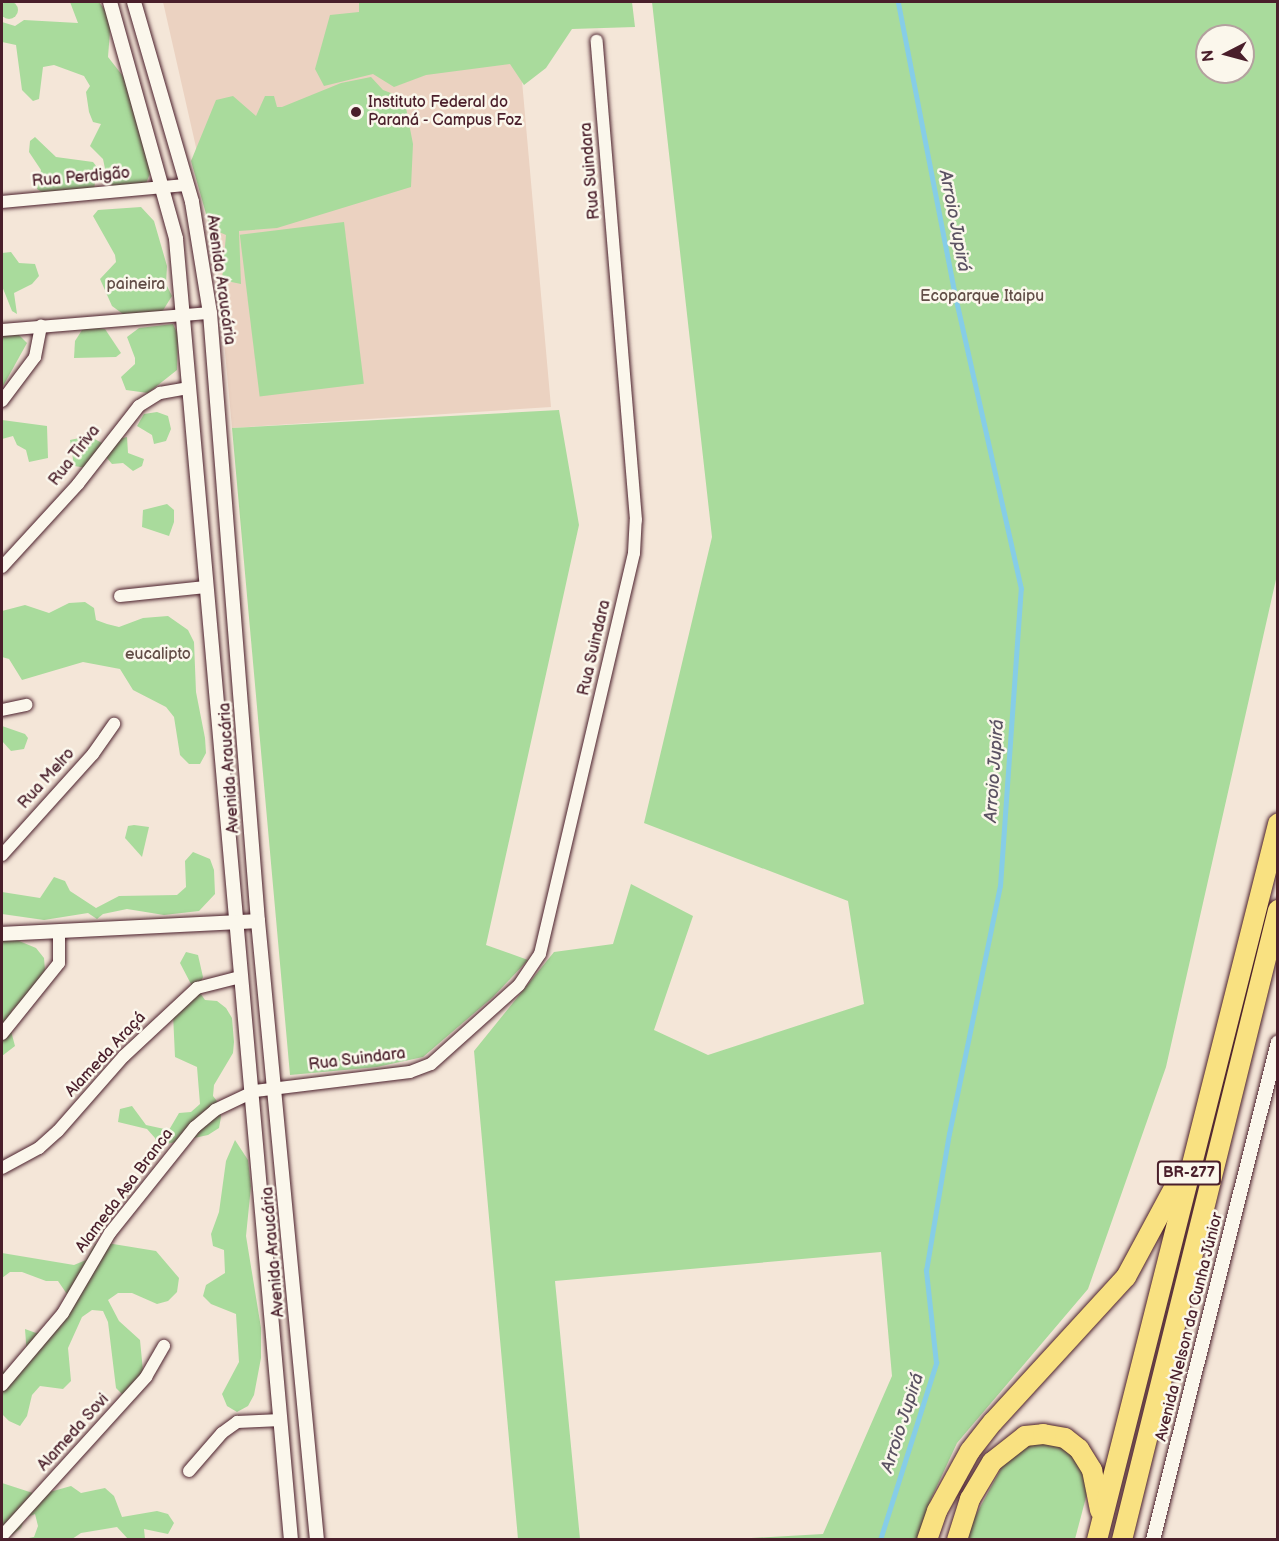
<!DOCTYPE html>
<meta charset="utf-8">
<style>
body{margin:0}
#map{position:relative;width:1279px;height:1541px;overflow:hidden;background:#f4e6d8;font-family:"Balsamiq Sans",sans-serif}
div>[style]{position:absolute}
.built>*{inset:0;background:#ebd2c1}
.green>*{inset:0;background:#a9db9c;transform-origin:0 0}
.round{border-radius:50%}
.stream>*{height:4.5px;margin:-2.25px;padding:0 2.25px;transform-origin:2.25px;border-radius:2.25px;background:#86cde7}
.roads{filter:drop-shadow(0 0 2px #4a1f2b) drop-shadow(0 0 2px #4a1f2b)}
.minor>*{height:12px;margin:-6px;padding:0 6px;transform-origin:6px;border-radius:6px;background:#fbf7ec}
.tertiary>*{height:14px;margin:-7px;padding:0 7px;transform-origin:7px;border-radius:7px;background:#fbf7ec}
.trunk>*{height:20px;margin:-10px;padding:0 10px;transform-origin:10px;border-radius:10px;background:#f9e181}
.dots>*{width:16px;height:16px;translate:-50% -50%;box-sizing:border-box;border:3px solid #fbf7ec;border-radius:50%}
span{translate:-50% -50%;white-space:nowrap;text-align:center;line-height:1.15;-webkit-text-stroke:5px #fbf7ec;paint-order:stroke}
.shield-label span{padding:2px 4px;background:#fbf7ec;border:2px solid;border-radius:4px;-webkit-text-stroke-width:0}
.shield-label{font-size:15px;color:#4a1f2b;font-weight:700}
.poi-label{font-size:16px;color:#4a1f2b}
.left{translate:0 -50%;text-align:left}
.street-label{font-size:16px;color:#4a1f2b}
.park-label{font-size:16px;color:#624e47}
.water-label{font-size:18px;color:#5c5363;font-style:italic}
.frame{position:absolute;inset:0;border:3px solid #4a1f2b;pointer-events:none}
.north{position:absolute;left:1195px;top:24px;width:60px;height:60px;box-sizing:border-box;background:#fbf7ec;border:2px solid #b4a19f;border-radius:50%;rotate:264deg;font-size:16px;font-weight:700;line-height:24px;text-align:center;color:#4a1f2b}
.north::after{content:'';display:block;margin:auto;width:21px;height:27px;background:#4a1f2b;clip-path:polygon(50% 0,100% 100%,50% 72%,0 100%)}
</style>
<div id="map">
<div class="built">
<div style="clip-path:polygon(163px 2px,515px 2px,551px 407px,232px 428px,213px 222px)"></div>
</div>
<div class="green">
<div class="round" style="left:0;top:1px;width:18px;height:18px"></div>
<div style="clip-path:polygon(70px 2px,99px 2px,111px 18px,108px 57px,126px 80px,151px 171px,145px 186px,119px 190px,108px 183px,103px 159px,90px 146px,101px 124px,93px 122px,89px 112px,86px 92px,90px 86px,84px 76px,54px 65px,43px 67px,39px 99px,33px 101px,22px 90px,16px 45px,2px 42px,2px 22px,15px 26px,24px 20px,78px 23px)"></div>
<div style="clip-path:polygon(359px 2px,632px 2px,635px 27px,572px 29px,546px 68px,524px 85px,510px 64px,426px 75px,394px 87px,373px 74px,324px 86px,315px 69px,330px 15px,359px 12px)"></div>
<div style="clip-path:polygon(evenodd,652px 2px,1277px 2px,1277px 575px,1166px 1067px,1088px 1289px,957px 1443px,930px 1501px,919px 1539px,734px 1539px,823px 1534px,892px 1376px,881px 1252px,555px 1281px,580px 1539px,518px 1539px,474px 1051px,554px 952px,613px 944px,631px 884px,693px 916px,654px 1030px,708px 1055px,864px 1004px,848px 901px,644px 823px,712px 537px,652px 2px,1207px 36px,1243px 36px,1243px 72px,1207px 72px,1207px 36px)"></div>
<div style="clip-path:polygon(371px 77px,383px 90px,412px 101px,406px 108px,413px 144px,411px 187px,277px 228px,239px 231px,241px 284px,222px 280px,226px 235px,210px 228px,191px 161px,216px 100px,233px 96px,256px 116px,265px 96px,274px 96px,277px 107px,282px 107px,341px 83px)"></div>
<div style="clip-path:polygon(35px 137px,56px 157px,93px 162px,97px 167px,94px 190px,48px 196px,37px 189px,41px 170px,29px 152px,30px 141px)"></div>
<div style="clip-path:polygon(141px 207px,154px 221px,167px 266px,166px 284px,172px 296px,162px 312px,123px 314px,112px 306px,100px 279px,116px 262px,115px 255px,93px 216px,98px 210px)"></div>
<div style="left:344px;top:222px;width:163px;height:105px;rotate:83deg"></div>
<div style="clip-path:polygon(11px 252px,19px 263px,35px 264px,39px 276px,32px 284px,14px 293px,17px 314px,12px 311px,2px 286px,2px 253px)"></div>
<div style="clip-path:polygon(173px 324px,178px 335px,177px 370px,148px 393px,126px 390px,121px 377px,135px 364px,135px 358px,127px 337px,139px 328px)"></div>
<div style="clip-path:polygon(91px 327px,105px 329px,121px 353px,116px 357px,74px 358px,75px 341px,82px 330px)"></div>
<div style="clip-path:polygon(2px 332px,18px 334px,27px 343px,2px 388px)"></div>
<div style="clip-path:polygon(559px 410px,579px 525px,486px 945px,528px 960px,493px 997px,423px 1057px,377px 1067px,290px 1075px,232px 428px)"></div>
<div style="clip-path:polygon(157px 412px,168px 416px,171px 429px,166px 441px,154px 444px,152px 435px,137px 426px,144px 414px)"></div>
<div style="clip-path:polygon(2px 420px,47px 426px,48px 458px,29px 462px,26px 450px,17px 445px,13px 436px,2px 439px)"></div>
<div style="clip-path:polygon(89px 436px,102px 443px,127px 437px,128px 453px,144px 459px,142px 466px,133px 471px,123px 463px,112px 464px,106px 457px,87px 468px,74px 466px,70px 440px)"></div>
<div style="clip-path:polygon(167px 504px,174px 510px,174px 522px,169px 536px,142px 527px,143px 510px)"></div>
<div style="clip-path:polygon(85px 602px,94px 608px,96px 620px,107px 624px,119px 627px,143px 618px,168px 616px,188px 630px,194px 642px,196px 692px,205px 738px,206px 753px,200px 764px,189px 764px,180px 755px,174px 717px,166px 707px,133px 690px,120px 669px,83px 662px,22px 680px,9px 659px,2px 657px,2px 611px,25px 605px,49px 613px,69px 603px)"></div>
<div style="clip-path:polygon(2px 726px,25px 734px,28px 738px,24px 749px,11px 751px,2px 741px)"></div>
<div style="clip-path:polygon(134px 825px,149px 827px,142px 857px,125px 838px,128px 826px)"></div>
<div style="clip-path:polygon(193px 852px,210px 859px,214px 870px,215px 894px,199px 911px,164px 915px,127px 909px,103px 914px,97px 919px,88px 913px,44px 920px,2px 914px,2px 892px,40px 898px,54px 877px,65px 881px,70px 891px,96px 908px,119px 896px,177px 895px,186px 887px,185px 861px)"></div>
<div style="clip-path:polygon(12px 938px,36px 948px,44px 958px,45px 970px,32px 991px,13px 1009px,8px 1020px,15px 1046px,2px 1056px,2px 940px)"></div>
<div style="clip-path:polygon(186px 952px,198px 955px,203px 977px,198px 990px,205px 1000px,217px 1001px,226px 1008px,232px 1018px,234px 1042px,233px 1053px,214px 1085px,213px 1096px,220px 1105px,221px 1117px,219px 1128px,208px 1135px,162px 1145px,159px 1151px,155px 1138px,147px 1129px,118px 1122px,120px 1109px,132px 1106px,146px 1125px,169px 1130px,179px 1113px,191px 1112px,200px 1104px,197px 1067px,175px 1057px,173px 1014px,192px 986px,180px 963px)"></div>
<div style="clip-path:polygon(235px 1140px,248px 1160px,251px 1186px,246px 1236px,261px 1328px,261px 1358px,254px 1395px,248px 1406px,237px 1412px,227px 1406px,222px 1394px,239px 1362px,236px 1314px,211px 1304px,203px 1296px,206px 1285px,225px 1273px,224px 1250px,213px 1246px,211px 1234px,219px 1212px,226px 1161px)"></div>
<div style="clip-path:polygon(107px 1243px,156px 1251px,179px 1278px,177px 1292px,168px 1301px,157px 1304px,132px 1293px,118px 1293px,108px 1300px,119px 1321px,140px 1340px,143px 1371px,125px 1397px,116px 1388px,108px 1322px,103px 1311px,92px 1310px,82px 1317px,68px 1348px,71px 1381px,63px 1389px,40px 1386px,32px 1395px,27px 1416px,20px 1426px,9px 1421px,2px 1414px,2px 1372px,13px 1370px,27px 1356px,25px 1329px,36px 1333px,62px 1325px,71px 1300px,58px 1281px,46px 1281px,22px 1272px,10px 1272px,2px 1278px,2px 1253px,74px 1265px,86px 1260px,95px 1244px)"></div>
<div style="clip-path:polygon(1041px 1442px,1057px 1445px,1073px 1454px,1089px 1486px,1075px 1539px,968px 1540px,971px 1524px,1003px 1465px,1024px 1447px)"></div>
<div style="clip-path:polygon(2px 1483px,39px 1495px,71px 1486px,81px 1493px,105px 1488px,114px 1496px,122px 1517px,157px 1511px,168px 1514px,174px 1523px,168px 1534px,144px 1529px,145px 1539px,128px 1539px,117px 1527px,81px 1533px,72px 1539px,24px 1539px,34px 1537px,38px 1526px,35px 1514px,25px 1518px,21px 1528px,12px 1535px,8px 1524px,2px 1532px)"></div>
</div>
<div class="stream">
<div style="left:880px;top:1540px;width:186px;rotate:-72.4deg"></div>
<div style="left:936px;top:1363px;width:93px;rotate:-96.2deg"></div>
<div style="left:926px;top:1271px;width:139px;rotate:-80.5deg"></div>
<div style="left:949px;top:1134px;width:253px;rotate:-78.4deg"></div>
<div style="left:1000px;top:886px;width:298px;rotate:-86deg"></div>
<div style="left:1021px;top:589px;width:305px;rotate:-102.7deg"></div>
<div style="left:954px;top:291px;width:294px;rotate:-101deg"></div>
</div>
<div class="roads">
<div class="minor">
<div style="left:2px;top:202px;width:186px;rotate:-5.3deg"></div>
<div style="left:2px;top:330px;width:209px;rotate:-4.7deg"></div>
<div style="left:2px;top:401px;width:55px;rotate:-53.1deg"></div>
<div style="left:35px;top:357px;width:32px;rotate:-79deg"></div>
<div style="left:2px;top:567px;width:113px;rotate:-47.5deg"></div>
<div style="left:78px;top:484px;width:99px;rotate:-52deg"></div>
<div style="left:139px;top:406px;width:25px;rotate:-32deg"></div>
<div style="left:160px;top:393px;width:28px;rotate:-10deg"></div>
<div style="left:120px;top:596px;width:86px;rotate:-6deg"></div>
<div style="left:2px;top:710px;width:25px;rotate:-12deg"></div>
<div style="left:2px;top:855px;width:136px;rotate:-48deg"></div>
<div style="left:93px;top:754px;width:37px;rotate:-55deg"></div>
<div style="left:2px;top:1034px;width:91px;rotate:-51.2deg"></div>
<div style="left:59px;top:963px;width:32px;rotate:-90deg"></div>
<div style="left:2px;top:1168px;width:42px;rotate:-28.4deg"></div>
<div style="left:39px;top:1148px;width:25px;rotate:-42deg"></div>
<div style="left:58px;top:1131px;width:100px;rotate:-48.7deg"></div>
<div style="left:124px;top:1056px;width:100px;rotate:-43deg"></div>
<div style="left:197px;top:988px;width:44px;rotate:-14.3deg"></div>
<div style="left:2px;top:1385px;width:94px;rotate:-49.7deg"></div>
<div style="left:63px;top:1313px;width:93px;rotate:-59.6deg"></div>
<div style="left:110px;top:1233px;width:136px;rotate:-51.3deg"></div>
<div style="left:195px;top:1127px;width:26px;rotate:-40deg"></div>
<div style="left:215px;top:1110px;width:44px;rotate:-25.4deg"></div>
<div style="left:255px;top:1091px;width:156px;rotate:-7deg"></div>
<div style="left:410px;top:1072px;width:22px;rotate:-21deg"></div>
<div style="left:431px;top:1064px;width:118px;rotate:-41.9deg"></div>
<div style="left:519px;top:985px;width:37px;rotate:-56deg"></div>
<div style="left:540px;top:954px;width:412px;rotate:-76.8deg"></div>
<div style="left:634px;top:553px;width:33px;rotate:-87deg"></div>
<div style="left:636px;top:520px;width:481px;rotate:-94.7deg"></div>
<div style="left:189px;top:1471px;width:50px;rotate:-49deg"></div>
<div style="left:222px;top:1433px;width:19px;rotate:-36deg"></div>
<div style="left:237px;top:1422px;width:44px;rotate:-2.6deg"></div>
<div style="left:2px;top:1536px;width:215px;rotate:-47.8deg"></div>
<div style="left:146px;top:1377px;width:36px;rotate:-60deg"></div>
</div>
<div class="tertiary">
<div style="left:110px;top:2px;width:246px;rotate:74.4deg"></div>
<div style="left:176px;top:239px;width:1306px;rotate:84.95deg"></div>
<div style="left:134px;top:2px;width:208px;rotate:73.8deg"></div>
<div style="left:192px;top:202px;width:112px;rotate:80.8deg"></div>
<div style="left:210px;top:313px;width:610px;rotate:85.49deg"></div>
<div style="left:258px;top:921px;width:622px;rotate:84.56deg"></div>
<div style="left:2px;top:934px;width:256px;rotate:-2.9deg"></div>
<div style="left:1153px;top:1540px;width:513px;rotate:-75.91deg"></div>
</div>
<div class="trunk">
<div style="left:927px;top:1540px;width:31px;rotate:-71deg"></div>
<div style="left:937px;top:1511px;width:68px;rotate:-61.2deg"></div>
<div style="left:970px;top:1451px;width:37px;rotate:-52deg"></div>
<div style="left:993px;top:1422px;width:197px;rotate:-47.5deg"></div>
<div style="left:1126px;top:1277px;width:106px;rotate:-61.7deg"></div>
<div style="left:957px;top:1540px;width:43px;rotate:-72.4deg"></div>
<div style="left:970px;top:1499px;width:43px;rotate:-59.3deg"></div>
<div style="left:992px;top:1462px;width:42px;rotate:-38.2deg"></div>
<div style="left:1025px;top:1436px;width:18px;rotate:-6deg"></div>
<div style="left:1043px;top:1434px;width:22px;rotate:10deg"></div>
<div style="left:1065px;top:1438px;width:18px;rotate:38deg"></div>
<div style="left:1079px;top:1449px;width:25px;rotate:58deg"></div>
<div style="left:1092px;top:1470px;width:41px;rotate:78.7deg"></div>
<div style="left:1097px;top:1540px;width:739px;rotate:-75.81deg"></div>
<div style="left:1122px;top:1540px;width:649px;rotate:-76.09deg"></div>
</div>
</div>
<div class="dots">
<div style="left:356px;top:112px;background:#4a1f2b"></div>
</div>
<div class="shield-label">
<span style="left:1189px;top:1173px">BR-277</span>
</div>
<div class="poi-label">
<span class="left" style="left:368px;top:112px">Instituto Federal do<br>Paraná - Campus Foz</span>
</div>
<div class="street-label">
<span style="left:591px;top:171px;rotate:-95deg">Rua Suindara</span>
<span style="left:81px;top:178px;rotate:-5deg">Rua Perdigão</span>
<span style="left:220px;top:280px;rotate:82deg">Avenida Araucária</span>
<span style="left:75px;top:456px;rotate:-52deg">Rua Tiriva</span>
<span style="left:595px;top:648px;rotate:-77deg">Rua Suindara</span>
<span style="left:230px;top:768px;rotate:-94deg">Avenida Araucária</span>
<span style="left:47px;top:779px;rotate:-48deg">Rua Melro</span>
<span style="left:106px;top:1055px;rotate:-47deg">Alameda Araçá</span>
<span style="left:357px;top:1060px;rotate:-7deg">Rua Suindara</span>
<span style="left:125px;top:1191px;rotate:-53deg">Alameda Asa Branca</span>
<span style="left:274px;top:1252px;rotate:-95deg">Avenida Araucária</span>
<span style="left:1190px;top:1327px;rotate:-76deg">Avenida Nelson da Cunha Júnior</span>
<span style="left:74px;top:1433px;rotate:-48deg">Alameda Sovi</span>
</div>
<div class="park-label">
<span style="left:136px;top:285px">paineira</span>
<span style="left:982px;top:297px">Ecoparque Itaipu</span>
<span style="left:158px;top:655px">eucalipto</span>
</div>
<div class="water-label">
<span style="left:954px;top:221px;rotate:79deg">Arroio Jupirá</span>
<span style="left:995px;top:771px;rotate:-86deg">Arroio Jupirá</span>
<span style="left:903px;top:1423px;rotate:-72deg">Arroio Jupirá</span>
</div>
<div class="frame"></div>
<div class="north">N</div>
</div>
